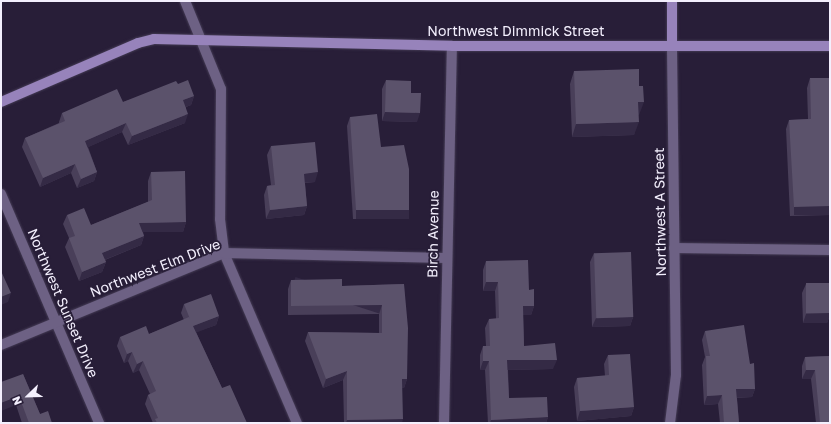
<!DOCTYPE html>
<style>
body{margin:0}
#map{position:relative;width:831px;height:424px;overflow:hidden;background:#281e38;font-family:"Golos Text",sans-serif}
div>[style]{position:absolute}
.roads{filter:drop-shadow(0 0 1px #443b54) drop-shadow(0 0 1px #443b54)}
.street>*{height:10px;margin:-5px;padding:0 5px;transform-origin:5px;border-radius:5px;background:#6d6184}
.secondary>*{height:10px;margin:-5px;padding:0 5px;transform-origin:5px;border-radius:5px;background:#9783bb}
.wall>*{inset:0;background:#493f59}
.shaded-wall>*{inset:0;background:#342a45;transform-origin:0 0}
.building>*{inset:0;background:#5b526b;transform-origin:0 0}
span{translate:-50% -50%;white-space:nowrap;text-align:center;line-height:1.15;-webkit-text-stroke:3.5px #281e38;paint-order:stroke}
.street-label{font-size:14px;color:#f3effd}
.frame{position:absolute;inset:0;border:2px solid #f3effd;pointer-events:none}
.north{position:absolute;left:8px;top:376px;width:40px;height:40px;-webkit-text-stroke:3px #281e38;paint-order:stroke;rotate:247deg;font-size:11px;font-weight:700;line-height:16px;text-align:center;color:#f3effd}
.north::after{content:'';display:block;margin:auto;width:14px;height:18px;background:#f3effd;clip-path:polygon(50% 0,100% 100%,50% 72%,0 100%)}
</style>
<div id="map">
<div class="roads">
<div class="street">
<div style="left:185px;top:1px;width:95px;rotate:67.8deg"></div>
<div style="left:221px;top:89px;width:130px;rotate:90.4deg"></div>
<div style="left:220px;top:219px;width:34px;rotate:83deg"></div>
<div style="left:224px;top:253px;width:185px;rotate:66.8deg"></div>
<div style="left:1px;top:194px;width:249px;rotate:66.8deg"></div>
<div style="left:674px;top:248px;width:156px;rotate:0.7deg"></div>
<div style="left:1px;top:345px;width:241px;rotate:-22.4deg"></div>
<div style="left:224px;top:253px;width:222px;rotate:1.3deg"></div>
<div style="left:444px;top:423px;width:377px;rotate:-88.8deg"></div>
<div style="left:670px;top:423px;width:48px;rotate:-82.9deg"></div>
<div style="left:676px;top:375px;width:330px;rotate:-90.7deg"></div>
</div>
<div class="secondary">
<div style="left:672px;top:45px;width:44px;rotate:-90deg"></div>
<div style="left:1px;top:102px;width:149px;rotate:-23.3deg"></div>
<div style="left:138px;top:43px;width:16px;rotate:-14deg"></div>
<div style="left:154px;top:39px;width:298px;rotate:1.3deg"></div>
<div style="left:452px;top:46px;width:378px"></div>
</div>
</div>
<div class="wall">
<div style="clip-path:polygon(574px 71px,639px 115px,638px 115px,634px 135px,572px 137px,570px 84px)"></div>
<div style="clip-path:polygon(810px 78px,830px 215px,790px 216px,786px 129px,789px 120px,808px 119px,807px 88px)"></div>
<div style="clip-path:polygon(386px 80px,411px 93px,417px 122px,382px 121px,382px 89px)"></div>
<div style="clip-path:polygon(178px 84px,194px 96px,191px 105px,186px 107px,185px 123px,128px 145px,122px 132px,88px 147px,97px 172px,94px 181px,77px 188px,71px 173px,40px 187px,22px 147px,25px 138px,59px 123px,59px 122px,62px 113px,123px 102px)"></div>
<div style="clip-path:polygon(350px 117px,381px 147px,406px 219px,353px 219px,347px 126px)"></div>
<div style="clip-path:polygon(271px 146px,315px 182px,305px 183px,307px 206px,304px 215px,266px 219px,264px 195px,267px 186px,271px 185px,267px 155px)"></div>
<div style="clip-path:polygon(151px 172px,186px 222px,183px 232px,143px 232px,144px 236px,141px 245px,105px 260px,106px 262px,102px 272px,79px 281px,65px 247px,69px 238px,63px 224px,67px 215px,91px 225px,148px 202px,148px 181px)"></div>
<div style="clip-path:polygon(594px 253px,633px 317px,630px 326px,592px 327px,590px 262px)"></div>
<div style="clip-path:polygon(486px 261px,529px 290px,534px 306px,531px 315px,523px 315px,524px 346px,553px 369px,508px 370px,509px 398px,548px 417px,546px 423px,488px 423px,485px 370px,480px 370px,480px 355px,483px 346px,486px 346px,485px 328px,489px 319px,496px 319px,495px 291px,483px 291px,483px 270px)"></div>
<div style="clip-path:polygon(291px 280px,342px 286px,404px 284px,407px 379px,404px 388px,402px 388px,402px 423px,344px 423px,343px 380px,323px 388px,305px 341px,308px 332px,379px 333px,379px 314px,288px 315px,288px 289px)"></div>
<div style="clip-path:polygon(830px 283px,830px 315px,827px 323px,803px 323px,802px 293px,806px 284px)"></div>
<div style="clip-path:polygon(184px 304px,219px 316px,216px 325px,196px 332px,222px 388px,247px 423px,153px 423px,145px 404px,148px 395px,150px 394px,139px 370px,133px 373px,128px 361px,124px 363px,117px 346px,120px 337px,149px 334px,184px 320px,181px 313px)"></div>
<div style="clip-path:polygon(705px 331px,750px 364px,755px 389px,752px 397px,737px 398px,739px 423px,720px 423px,718px 404px,704px 405px,702px 365px,705px 357px,702px 340px)"></div>
<div style="clip-path:polygon(608px 355px,634px 407px,631px 416px,577px 421px,574px 387px,577px 378px,605px 376px,604px 364px)"></div>
<div style="clip-path:polygon(830px 356px,830px 423px,816px 423px,811px 379px,802px 379px,802px 366px,805px 357px)"></div>
<div style="clip-path:polygon(23px 374px,40px 414px,52px 423px,22px 423px,16px 405px)"></div>
</div>
<div class="shaded-wall">
<div style="clip-path:polygon(194px 96px,191px 105px,180px 109px,183px 100px)"></div>
<div style="clip-path:polygon(638px 102px,644px 102px,639px 115px,633px 115px)"></div>
<div style="clip-path:polygon(385px 112px,420px 113px,417px 122px,382px 121px)"></div>
<div style="clip-path:polygon(188px 114px,185px 123px,128px 145px,132px 136px)"></div>
<div style="clip-path:polygon(639px 122px,634px 135px,572px 137px,576px 124px)"></div>
<div style="clip-path:polygon(126px 123px,122px 132px,82px 150px,85px 141px)"></div>
<div style="clip-path:polygon(75px 164px,71px 173px,40px 187px,43px 178px)"></div>
<div style="clip-path:polygon(97px 172px,94px 181px,77px 188px,81px 179px)"></div>
<div style="clip-path:polygon(318px 172px,315px 182px,300px 183px,304px 174px)"></div>
<div style="clip-path:polygon(307px 206px,304px 215px,266px 219px,270px 210px)"></div>
<div style="left:830px;top:206px;width:9px;height:36px;rotate:90deg"></div>
<div style="left:356px;top:210px;width:53px;height:9px"></div>
<div style="clip-path:polygon(186px 222px,183px 232px,136px 232px,139px 223px)"></div>
<div style="clip-path:polygon(144px 236px,141px 245px,99px 262px,102px 253px)"></div>
<div style="clip-path:polygon(106px 262px,102px 272px,79px 281px,82px 272px)"></div>
<div style="clip-path:polygon(486px 282px,498px 282px,495px 291px,483px 291px)"></div>
<div style="clip-path:polygon(11px 293px,8px 302px,1px 305px,1px 297px)"></div>
<div style="left:382px;top:305px;width:9px;height:91px;rotate:108deg"></div>
<div style="clip-path:polygon(523px 306px,534px 306px,531px 315px,519px 315px)"></div>
<div style="clip-path:polygon(830px 313px,830px 315px,827px 323px,803px 323px,806px 314px)"></div>
<div style="clip-path:polygon(219px 316px,216px 325px,190px 335px,193px 326px)"></div>
<div style="clip-path:polygon(633px 317px,630px 326px,592px 327px,596px 318px)"></div>
<div style="clip-path:polygon(132px 352px,128px 361px,124px 363px,127px 354px)"></div>
<div style="clip-path:polygon(507px 360px,557px 360px,553px 369px,504px 370px)"></div>
<div style="clip-path:polygon(143px 361px,139px 370px,133px 373px,137px 364px)"></div>
<div style="clip-path:polygon(483px 361px,489px 361px,485px 370px,480px 370px)"></div>
<div style="clip-path:polygon(806px 370px,815px 370px,811px 379px,802px 379px)"></div>
<div style="clip-path:polygon(347px 371px,343px 380px,323px 388px,326px 379px)"></div>
<div style="clip-path:polygon(402px 379px,407px 379px,404px 388px,399px 388px)"></div>
<div style="clip-path:polygon(736px 389px,755px 389px,752px 397px,732px 398px)"></div>
<div style="clip-path:polygon(722px 395px,718px 404px,704px 405px,707px 396px)"></div>
<div style="clip-path:polygon(19px 396px,16px 405px,1px 411px,1px 403px)"></div>
<div style="clip-path:polygon(634px 407px,631px 416px,577px 421px,580px 411px)"></div>
<div style="clip-path:polygon(548px 417px,546px 423px,490px 423px,491px 420px)"></div>
<div style="clip-path:polygon(403px 419px,402px 423px,346px 423px,347px 420px)"></div>
</div>
<div class="building">
<div style="clip-path:polygon(639px 69px,639px 86px,643px 86px,644px 102px,638px 102px,639px 122px,576px 124px,574px 71px)"></div>
<div style="clip-path:polygon(810px 78px,830px 78px,830px 206px,794px 207px,789px 120px,811px 119px)"></div>
<div style="clip-path:polygon(188px 80px,194px 96px,183px 100px,188px 114px,132px 136px,126px 123px,85px 141px,97px 172px,81px 179px,75px 164px,43px 178px,25px 138px,65px 121px,62px 113px,117px 89px,123px 102px,176px 81px,178px 84px)"></div>
<div style="clip-path:polygon(386px 80px,411px 81px,411px 93px,421px 93px,420px 113px,385px 112px)"></div>
<div style="clip-path:polygon(377px 114px,381px 147px,404px 145px,409px 169px,409px 210px,356px 210px,350px 117px)"></div>
<div style="clip-path:polygon(315px 142px,318px 172px,304px 174px,307px 206px,270px 210px,267px 186px,275px 185px,271px 146px)"></div>
<div style="clip-path:polygon(185px 171px,186px 222px,139px 223px,144px 236px,102px 253px,106px 262px,82px 272px,69px 238px,75px 236px,67px 215px,84px 208px,91px 225px,152px 200px,151px 172px)"></div>
<div style="left:631px;top:252px;width:65px;height:37px;rotate:88deg"></div>
<div style="clip-path:polygon(528px 260px,529px 290px,534px 289px,534px 306px,523px 306px,524px 346px,555px 343px,557px 360px,507px 360px,509px 398px,547px 397px,548px 417px,491px 420px,489px 361px,483px 361px,483px 346px,490px 346px,489px 319px,499px 318px,498px 282px,486px 282px,486px 261px)"></div>
<div style="clip-path:polygon(1px 271px,11px 293px,1px 297px)"></div>
<div style="clip-path:polygon(342px 279px,342px 286px,404px 284px,408px 328px,407px 379px,402px 379px,403px 419px,347px 420px,347px 371px,326px 379px,308px 332px,382px 333px,382px 305px,291px 306px,291px 280px)"></div>
<div style="left:830px;top:283px;width:30px;height:24px;rotate:90deg"></div>
<div style="clip-path:polygon(211px 294px,219px 316px,193px 326px,222px 388px,230px 385px,247px 423px,157px 423px,155px 419px,158px 418px,148px 395px,156px 391px,143px 361px,137px 364px,132px 352px,127px 354px,120px 337px,146px 326px,149px 334px,189px 317px,190px 319px,184px 304px)"></div>
<div style="clip-path:polygon(744px 325px,750px 364px,754px 363px,755px 389px,736px 389px,739px 423px,724px 423px,722px 395px,707px 396px,706px 356px,710px 356px,705px 331px)"></div>
<div style="clip-path:polygon(630px 354px,634px 407px,580px 411px,577px 378px,609px 375px,608px 355px)"></div>
<div style="clip-path:polygon(830px 356px,830px 423px,820px 423px,815px 370px,806px 370px,805px 357px)"></div>
<div style="clip-path:polygon(23px 374px,40px 414px,48px 411px,52px 423px,29px 423px,19px 396px,1px 403px,1px 382px)"></div>
</div>
<div class="street-label">
<span style="left:516px;top:31px">Northwest Dimmick Street</span>
<span style="left:660px;top:212px;rotate:-91deg">Northwest A Street</span>
<span style="left:433px;top:234px;rotate:-89deg">Birch Avenue</span>
<span style="left:155px;top:268px;rotate:-21deg">Northwest Elm Drive</span>
<span style="left:63px;top:303px;rotate:67deg">Northwest Sunset Drive</span>
</div>
<div class="frame"></div>
<div class="north">N</div>
</div>
